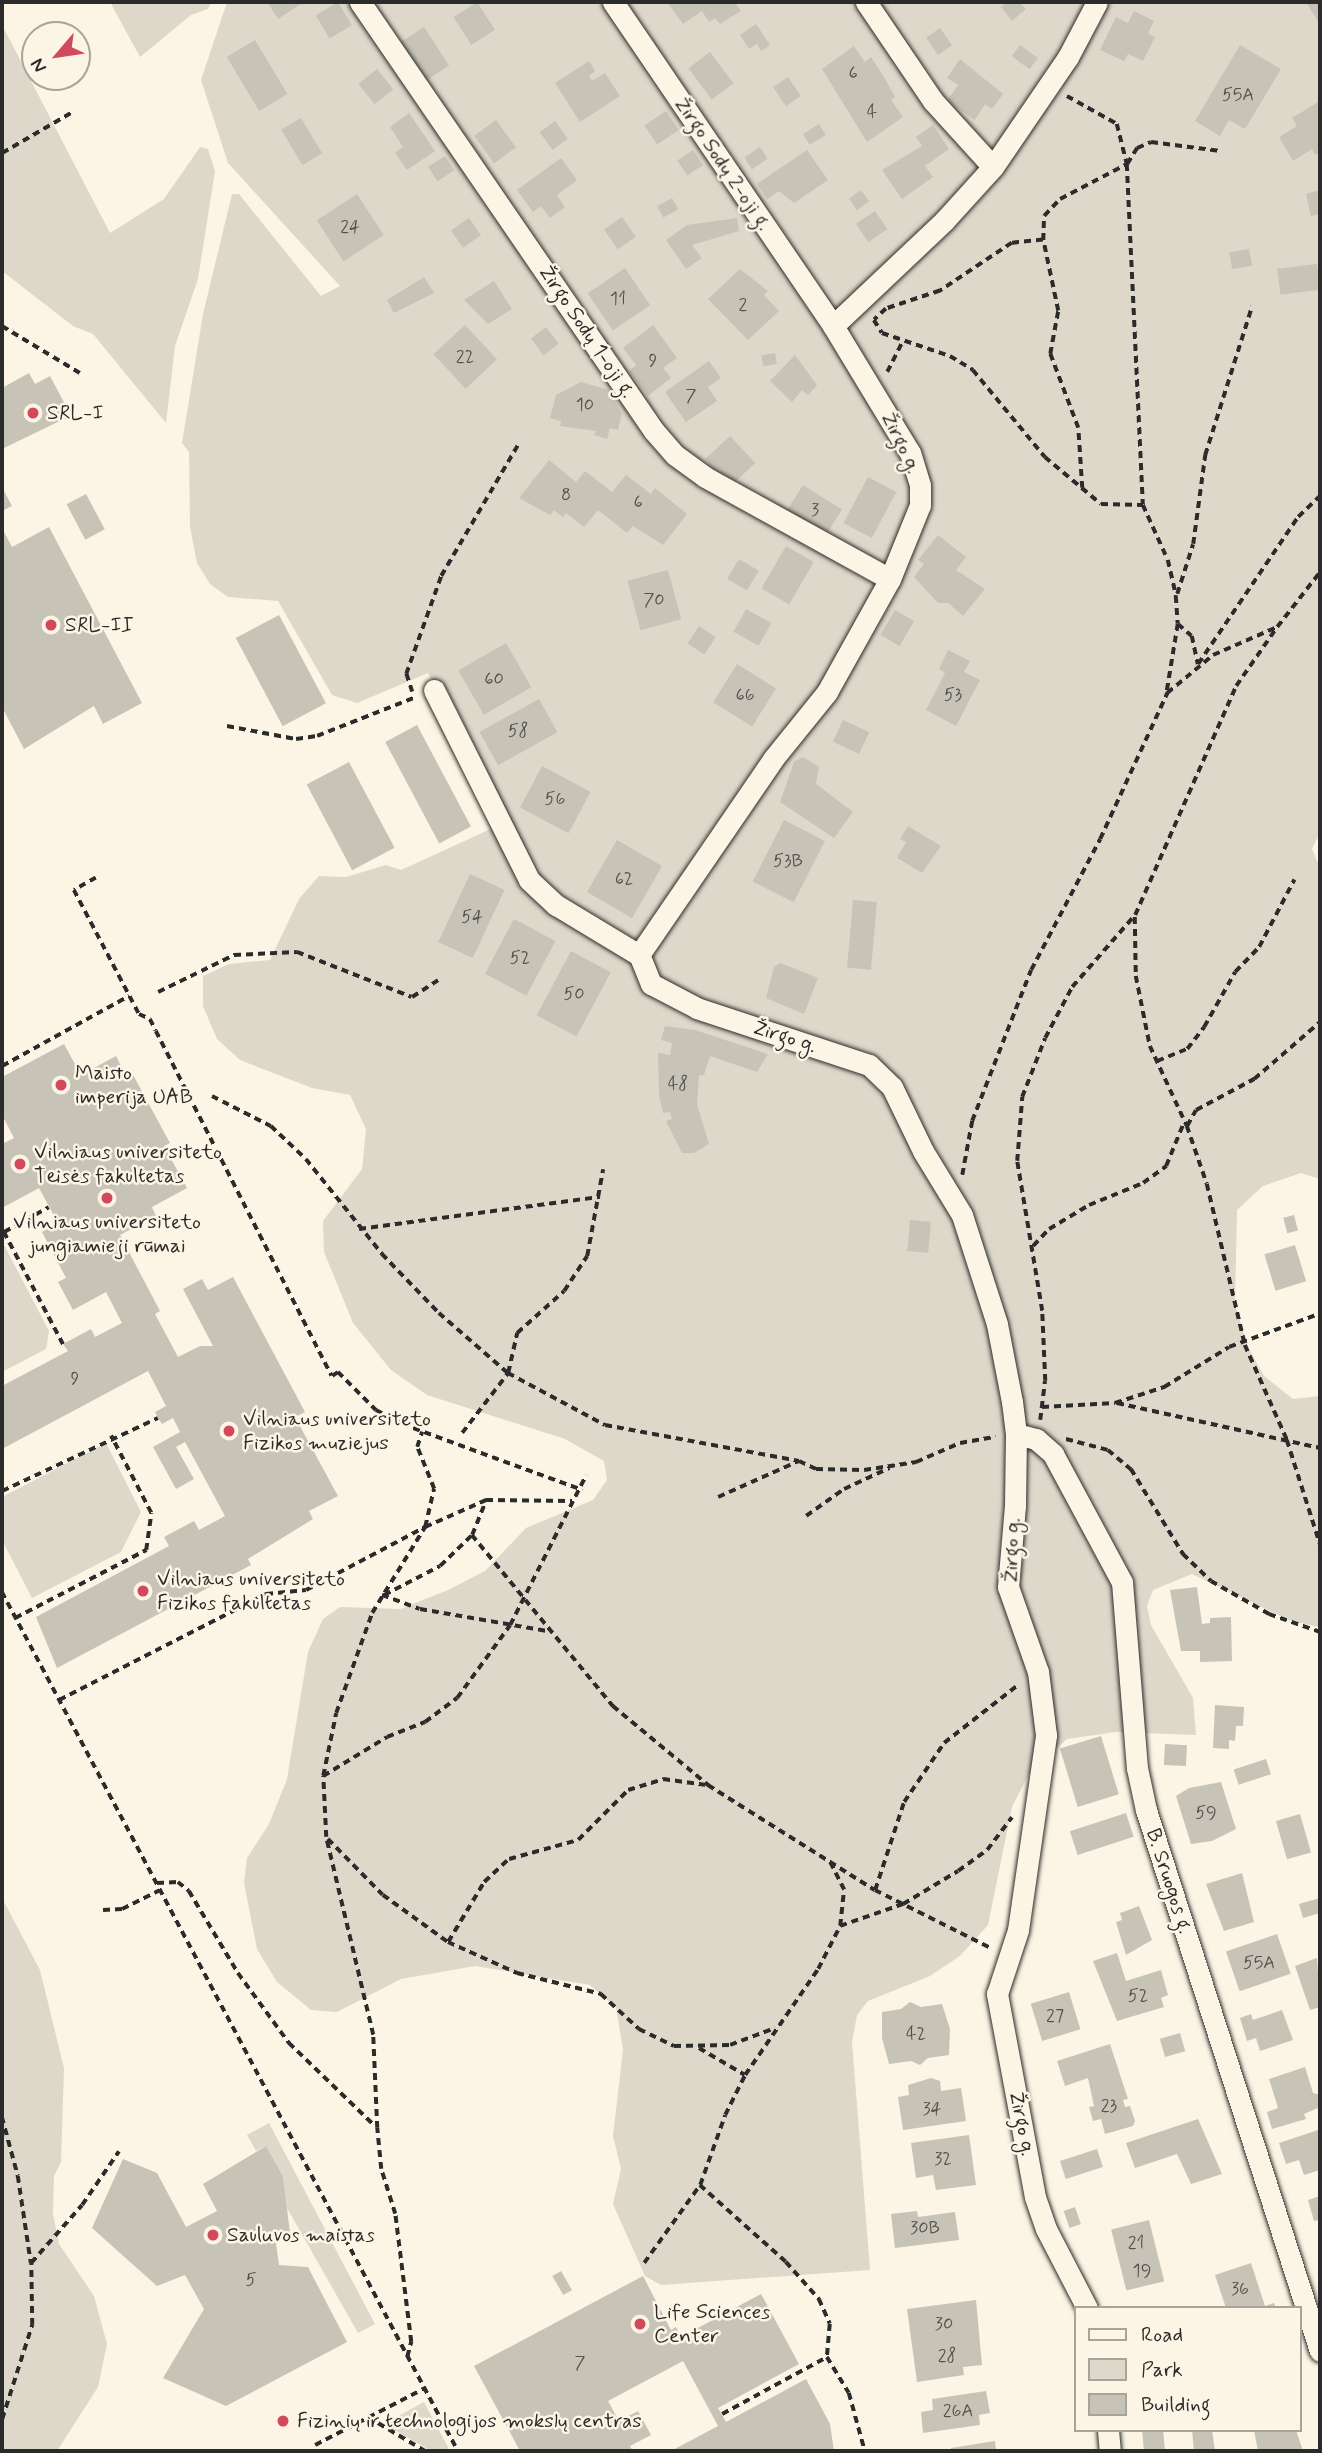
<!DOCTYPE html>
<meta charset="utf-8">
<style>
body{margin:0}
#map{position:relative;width:1322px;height:2453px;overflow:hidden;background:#fcf5e5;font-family:Mynerve,sans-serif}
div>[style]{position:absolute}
.green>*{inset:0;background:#ded8ca}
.building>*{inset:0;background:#c8c3b7;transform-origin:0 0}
.path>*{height:3.5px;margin-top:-1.75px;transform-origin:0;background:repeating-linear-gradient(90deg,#2b2b2b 0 7px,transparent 0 12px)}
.roads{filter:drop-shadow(0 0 2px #2b2b2b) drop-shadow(0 0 2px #2b2b2b)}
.minor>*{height:21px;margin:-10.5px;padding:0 10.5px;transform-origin:10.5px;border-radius:10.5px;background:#fcf5e5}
.dots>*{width:19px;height:19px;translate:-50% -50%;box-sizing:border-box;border:4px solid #fcf5e5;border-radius:50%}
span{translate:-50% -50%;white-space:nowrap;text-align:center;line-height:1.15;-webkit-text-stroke:5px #fcf5e5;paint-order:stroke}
.number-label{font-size:18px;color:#52514e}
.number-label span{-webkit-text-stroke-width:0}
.street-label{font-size:21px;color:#2b2b2b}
.poi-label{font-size:21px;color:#2b2b2b}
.left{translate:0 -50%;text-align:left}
.frame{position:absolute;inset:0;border:4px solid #2b2b2b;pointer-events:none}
.legend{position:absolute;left:1074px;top:2306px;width:228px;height:126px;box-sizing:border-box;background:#fcf5e5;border:2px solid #a8a49b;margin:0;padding:9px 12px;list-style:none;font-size:21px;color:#2b2b2b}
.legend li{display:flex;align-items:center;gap:14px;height:35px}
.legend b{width:35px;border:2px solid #a8a49b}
.north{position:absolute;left:21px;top:21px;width:70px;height:70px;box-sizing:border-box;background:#fcf5e5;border:2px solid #a8a49b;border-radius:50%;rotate:241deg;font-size:19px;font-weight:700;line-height:28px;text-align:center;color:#2b2b2b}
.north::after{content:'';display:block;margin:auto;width:24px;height:32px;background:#d1495b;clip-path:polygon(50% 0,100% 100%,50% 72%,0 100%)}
</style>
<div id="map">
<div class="green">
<div style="clip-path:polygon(110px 2px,211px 2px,208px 9px,191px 15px,140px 57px)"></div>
<div style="clip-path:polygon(227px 2px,1320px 2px,1320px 832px,1312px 849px,1320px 868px,1320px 1179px,1301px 1173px,1263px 1186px,1237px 1210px,1235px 1304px,1248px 1347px,1264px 1376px,1293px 1399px,1320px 1396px,1320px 1627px,1291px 1621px,1192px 1574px,1153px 1590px,1147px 1606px,1151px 1625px,1193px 1698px,1196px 1735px,1116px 1732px,1067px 1739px,1029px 1774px,1012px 1807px,988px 1925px,960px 1956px,930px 1976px,868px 2001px,857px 2015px,852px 2042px,870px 2270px,661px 2285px,645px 2276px,613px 2204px,621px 2169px,613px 2136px,623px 2049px,616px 2008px,590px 1985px,475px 1966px,401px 1979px,337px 2012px,311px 2010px,277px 1982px,257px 1949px,244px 1883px,247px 1858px,269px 1824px,287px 1779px,308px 1652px,323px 1619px,340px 1607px,400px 1609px,448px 1590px,485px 1571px,526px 1528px,593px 1500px,607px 1480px,604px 1461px,565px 1439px,427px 1395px,391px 1370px,353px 1323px,324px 1252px,323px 1221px,362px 1169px,366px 1129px,350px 1095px,312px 1088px,240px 1060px,217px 1039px,203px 1006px,203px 976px,229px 964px,270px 960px,299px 899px,319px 876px,346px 877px,386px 865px,401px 870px,506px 822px,428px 673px,357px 703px,332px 695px,278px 601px,228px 597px,210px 584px,197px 563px,190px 527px,189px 452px,182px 443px,203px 314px,232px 194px,239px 194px,321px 296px,340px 286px,228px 163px,201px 80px)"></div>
<div style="clip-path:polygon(2px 25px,110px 233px,164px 199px,200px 147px,208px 149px,215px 171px,198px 279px,175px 346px,166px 423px,93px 334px,73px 326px,2px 271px)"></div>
<div style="clip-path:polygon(2px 1241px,49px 1331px,46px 1349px,2px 1372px)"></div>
<div style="clip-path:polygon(106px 1443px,141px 1512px,121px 1552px,32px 1598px,2px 1540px,2px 1497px)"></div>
<div style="clip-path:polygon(2px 1898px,40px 1970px,64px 2068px,61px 2162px,54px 2176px,53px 2214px,59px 2244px,94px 2296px,107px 2344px,98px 2387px,57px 2451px,2px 2451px)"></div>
<div style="clip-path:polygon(269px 2123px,375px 2324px,358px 2333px,287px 2208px,283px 2176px,266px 2146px,256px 2151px,247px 2135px)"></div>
<div style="clip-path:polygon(424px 2402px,450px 2451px,431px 2451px,384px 2424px)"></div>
</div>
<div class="building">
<div style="clip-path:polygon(267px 2px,304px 2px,278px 19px)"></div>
<div style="left:338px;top:2px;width:27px;height:26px;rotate:59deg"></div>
<div style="left:477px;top:2px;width:33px;height:28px;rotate:57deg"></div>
<div style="clip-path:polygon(667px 2px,735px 2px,741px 11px,720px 24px,715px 18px,709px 22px,702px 11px,683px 24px)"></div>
<div style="clip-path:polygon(1007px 2px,1019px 2px,1026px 9px,1012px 21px,1001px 7px)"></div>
<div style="clip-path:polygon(1306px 2px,1320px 2px,1320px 25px)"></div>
<div style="clip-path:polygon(1134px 11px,1154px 21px,1148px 33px,1155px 37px,1143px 61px,1128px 54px,1124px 61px,1100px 50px,1116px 17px,1128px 23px)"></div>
<div style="clip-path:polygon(756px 24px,770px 45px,761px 51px,757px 44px,749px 49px,740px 35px)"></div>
<div style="left:424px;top:27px;width:46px;height:30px;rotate:57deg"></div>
<div style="left:940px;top:28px;width:21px;height:17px;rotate:55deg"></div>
<div style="left:255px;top:40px;width:63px;height:33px;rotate:59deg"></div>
<div style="left:1020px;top:45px;width:22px;height:14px;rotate:36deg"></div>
<div style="clip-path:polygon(1240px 45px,1281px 69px,1245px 129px,1229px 120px,1220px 136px,1195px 121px)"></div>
<div style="clip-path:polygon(854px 46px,865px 62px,871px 57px,884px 77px,895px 97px,891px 100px,903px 117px,867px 142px,822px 69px)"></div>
<div style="left:710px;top:52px;width:39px;height:27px;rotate:53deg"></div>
<div style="clip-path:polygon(960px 59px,1003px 94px,992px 109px,985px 104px,975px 120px,947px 101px,958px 85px,947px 78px)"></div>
<div style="clip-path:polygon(589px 61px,595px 71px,589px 76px,592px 81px,605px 73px,620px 96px,580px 122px,555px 83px)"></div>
<div style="left:377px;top:69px;width:26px;height:24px;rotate:51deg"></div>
<div style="left:788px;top:77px;width:23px;height:18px;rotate:56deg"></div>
<div style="clip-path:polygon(1320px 101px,1320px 152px,1315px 155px,1312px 149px,1293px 161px,1279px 137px,1297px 126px,1292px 118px)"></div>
<div style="left:666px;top:111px;width:23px;height:26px;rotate:56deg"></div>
<div style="clip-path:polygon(409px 113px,435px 151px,407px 170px,395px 153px,403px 147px,390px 127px)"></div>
<div style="left:301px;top:118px;width:41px;height:23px;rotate:59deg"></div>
<div style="left:496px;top:120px;width:34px;height:27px;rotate:54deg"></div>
<div style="left:555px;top:121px;width:22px;height:19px;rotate:54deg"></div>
<div style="left:819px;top:124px;width:13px;height:19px;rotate:58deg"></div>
<div style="clip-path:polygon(933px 125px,949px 149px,925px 166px,933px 177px,902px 199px,882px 170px,922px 146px,916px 137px)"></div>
<div style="left:760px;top:147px;width:14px;height:19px;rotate:56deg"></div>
<div style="left:693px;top:150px;width:18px;height:19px;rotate:56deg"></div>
<div style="clip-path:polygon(807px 150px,828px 180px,794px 203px,779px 191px,767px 199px,757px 184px)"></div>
<div style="left:445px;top:156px;width:17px;height:20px;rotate:57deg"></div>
<div style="clip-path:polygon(561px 158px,577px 180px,557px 195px,565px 207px,550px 218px,541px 206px,533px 212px,517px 190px)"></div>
<div style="left:861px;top:190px;width:14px;height:15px;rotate:54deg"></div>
<div style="clip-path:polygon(1320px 190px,1320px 214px,1311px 216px,1306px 194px)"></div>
<div style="left:357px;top:194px;width:49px;height:48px;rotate:57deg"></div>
<div style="left:672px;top:198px;width:13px;height:17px;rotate:61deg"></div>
<div style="left:875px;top:211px;width:22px;height:23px;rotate:56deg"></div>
<div style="left:622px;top:217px;width:24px;height:22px;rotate:55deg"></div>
<div style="left:469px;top:218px;width:21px;height:22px;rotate:55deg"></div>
<div style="clip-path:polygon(737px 218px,739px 231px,692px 245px,702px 258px,686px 269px,666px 240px,687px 225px)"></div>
<div style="left:1249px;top:249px;width:17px;height:20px;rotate:80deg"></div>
<div style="left:1317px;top:264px;width:26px;height:40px;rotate:83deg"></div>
<div style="left:625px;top:268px;width:45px;height:45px;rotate:56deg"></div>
<div style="clip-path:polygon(740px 269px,768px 291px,764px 295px,779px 311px,748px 340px,708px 299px)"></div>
<div style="clip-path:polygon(424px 277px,434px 293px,394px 313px,387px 300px)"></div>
<div style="clip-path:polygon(494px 281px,512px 309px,488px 324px,464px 300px)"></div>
<div style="left:465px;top:325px;width:47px;height:43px;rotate:47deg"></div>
<div style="clip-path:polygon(653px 325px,677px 358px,663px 368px,671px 378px,648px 396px,629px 371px,636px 365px,623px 348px)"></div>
<div style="left:546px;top:327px;width:21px;height:19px;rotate:53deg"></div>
<div style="left:775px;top:353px;width:11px;height:14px;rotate:80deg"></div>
<div style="clip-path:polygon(795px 355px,817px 385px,808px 395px,802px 390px,792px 402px,770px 381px)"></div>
<div style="clip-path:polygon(709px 361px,721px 378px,708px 387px,717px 401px,686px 422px,665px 392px)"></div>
<div style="clip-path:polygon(29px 373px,35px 384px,50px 376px,66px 406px,61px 408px,66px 418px,2px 449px,2px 388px)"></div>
<div style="clip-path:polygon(581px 382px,609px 390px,622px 414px,618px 430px,610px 428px,607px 439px,594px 435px,596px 431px,560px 426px,561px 421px,550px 418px,556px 395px)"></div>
<div style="left:730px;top:436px;width:37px;height:34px;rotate:47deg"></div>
<div style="clip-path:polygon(549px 460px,576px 482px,585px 471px,612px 492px,626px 475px,651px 494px,655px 488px,687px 514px,663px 545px,633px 526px,627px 533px,598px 510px,584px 527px,566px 513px,563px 517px,554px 510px,550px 515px,519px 498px)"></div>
<div style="left:868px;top:477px;width:32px;height:52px;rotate:28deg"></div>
<div style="left:803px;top:485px;width:46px;height:30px;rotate:32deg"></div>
<div style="clip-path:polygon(2px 487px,12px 506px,2px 511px)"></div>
<div style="left:86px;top:494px;width:40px;height:22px;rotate:62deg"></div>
<div style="clip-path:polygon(49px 527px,142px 703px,103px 724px,94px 706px,24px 749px,2px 707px,2px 528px,12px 547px)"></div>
<div style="clip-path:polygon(938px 535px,966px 557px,956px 570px,985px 589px,963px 616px,948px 603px,938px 603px,914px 577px,924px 564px,918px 560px)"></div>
<div style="left:786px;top:546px;width:32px;height:49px;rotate:30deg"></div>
<div style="left:739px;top:559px;width:23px;height:23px;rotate:31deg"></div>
<div style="left:668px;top:570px;width:51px;height:42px;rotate:75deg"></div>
<div style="left:746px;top:609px;width:29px;height:26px;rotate:29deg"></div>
<div style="left:895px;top:610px;width:22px;height:29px;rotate:30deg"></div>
<div style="left:279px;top:615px;width:100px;height:49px;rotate:62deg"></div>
<div style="left:699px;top:626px;width:20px;height:21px;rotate:33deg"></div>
<div style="left:506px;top:643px;width:51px;height:55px;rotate:60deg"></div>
<div style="clip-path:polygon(948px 650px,970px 661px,964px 672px,980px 680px,956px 726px,926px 710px,945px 673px,939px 669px)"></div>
<div style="left:737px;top:664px;width:46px;height:45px;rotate:32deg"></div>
<div style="left:539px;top:699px;width:38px;height:68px;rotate:61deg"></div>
<div style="left:843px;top:720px;width:29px;height:24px;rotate:25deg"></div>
<div style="left:417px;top:725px;width:115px;height:36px;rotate:62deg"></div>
<div style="clip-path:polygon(803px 757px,819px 767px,816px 784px,853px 812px,834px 838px,780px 802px,794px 762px)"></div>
<div style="left:349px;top:762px;width:97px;height:48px;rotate:62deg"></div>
<div style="left:542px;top:766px;width:55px;height:47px;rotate:28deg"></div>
<div style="left:784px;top:820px;width:46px;height:69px;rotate:27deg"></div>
<div style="clip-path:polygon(908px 826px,941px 846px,922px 873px,897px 858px,906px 842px,900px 839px)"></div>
<div style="left:617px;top:840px;width:52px;height:60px;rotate:30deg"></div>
<div style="left:470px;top:874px;width:38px;height:75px;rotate:25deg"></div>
<div style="left:853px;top:900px;width:24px;height:68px;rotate:5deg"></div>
<div style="left:514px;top:919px;width:47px;height:62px;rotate:28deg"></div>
<div style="left:571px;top:951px;width:45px;height:73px;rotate:28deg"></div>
<div style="clip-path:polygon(780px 963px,818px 978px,804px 1014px,766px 998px,774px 967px)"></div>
<div style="clip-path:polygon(665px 1026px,695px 1030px,768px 1054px,757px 1072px,710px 1056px,704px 1075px,699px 1075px,697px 1104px,709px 1144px,694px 1153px,682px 1153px,666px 1121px,672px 1119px,670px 1112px,663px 1113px,659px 1095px,658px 1053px,670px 1055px,672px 1043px,661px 1040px)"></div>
<div style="clip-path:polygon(64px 1044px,81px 1075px,116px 1056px,126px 1076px,132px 1073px,170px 1143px,164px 1146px,187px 1188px,152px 1207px,156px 1216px,120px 1235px,160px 1311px,155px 1314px,178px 1357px,200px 1346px,213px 1346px,183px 1289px,202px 1279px,208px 1290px,233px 1277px,305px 1412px,295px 1417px,338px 1496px,309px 1511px,313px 1519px,248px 1559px,251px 1565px,57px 1668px,36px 1617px,169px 1546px,164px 1537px,194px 1521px,199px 1530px,225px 1516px,185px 1442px,176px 1447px,194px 1479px,176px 1489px,153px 1447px,180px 1432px,173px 1418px,162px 1424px,158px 1418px,155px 1412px,166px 1406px,148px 1371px,2px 1449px,2px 1386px,68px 1351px,63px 1344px,91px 1329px,95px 1337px,122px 1323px,106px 1292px,73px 1310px,58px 1282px,66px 1278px,42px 1232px,58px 1223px,39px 1188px,2px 1208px,2px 1144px,14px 1138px,2px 1115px,2px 1077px)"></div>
<div style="left:1294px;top:1215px;width:16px;height:11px;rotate:76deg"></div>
<div style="left:910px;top:1220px;width:21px;height:31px;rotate:5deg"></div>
<div style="left:1295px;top:1245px;width:38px;height:32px;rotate:73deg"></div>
<div style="clip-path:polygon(1197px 1587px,1202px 1624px,1210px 1623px,1210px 1618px,1231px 1617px,1232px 1661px,1200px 1662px,1200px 1651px,1181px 1651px,1170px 1590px)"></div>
<div style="clip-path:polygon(1215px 1705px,1244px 1707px,1243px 1726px,1236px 1726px,1235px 1741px,1229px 1740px,1229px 1749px,1213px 1748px)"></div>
<div style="left:1101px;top:1736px;width:61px;height:43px;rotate:73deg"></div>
<div style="left:1165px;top:1744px;width:22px;height:21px;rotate:3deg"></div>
<div style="left:1266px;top:1759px;width:16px;height:34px;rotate:72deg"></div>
<div style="clip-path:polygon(1221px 1782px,1236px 1829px,1212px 1841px,1191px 1844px,1176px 1796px,1189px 1788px)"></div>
<div style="left:1126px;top:1813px;width:25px;height:59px;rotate:72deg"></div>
<div style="left:1300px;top:1814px;width:40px;height:25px;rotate:74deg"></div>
<div style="clip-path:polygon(1242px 1873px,1254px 1922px,1224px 1931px,1206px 1884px)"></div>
<div style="clip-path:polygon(1320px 1898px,1320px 1913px,1303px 1918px,1299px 1904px)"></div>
<div style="clip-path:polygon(1139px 1906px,1152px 1940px,1126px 1955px,1116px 1922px,1122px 1920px,1120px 1913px)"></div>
<div style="left:1277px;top:1934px;width:42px;height:54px;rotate:71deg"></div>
<div style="clip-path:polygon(1117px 1953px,1126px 1981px,1161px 1970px,1168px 1995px,1161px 1998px,1164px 2007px,1117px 2021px,1093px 1961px)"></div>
<div style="clip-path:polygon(1317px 1958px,1320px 2007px,1310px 2010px,1295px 1966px)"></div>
<div style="left:1069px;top:1992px;width:39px;height:40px;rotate:73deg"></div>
<div style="clip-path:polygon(910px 2002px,921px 2007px,942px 2004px,950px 2029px,949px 2055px,928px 2058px,920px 2065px,911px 2061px,889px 2064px,882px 2038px,882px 2012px,901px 2009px)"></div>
<div style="clip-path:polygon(1282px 2010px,1293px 2040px,1260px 2051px,1256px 2038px,1247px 2041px,1240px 2018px,1251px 2014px,1253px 2020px)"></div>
<div style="left:1180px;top:2033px;width:19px;height:21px;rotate:74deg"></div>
<div style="clip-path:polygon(1110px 2044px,1128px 2099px,1123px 2100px,1125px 2107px,1130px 2106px,1135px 2121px,1133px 2126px,1105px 2134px,1101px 2119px,1093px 2121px,1089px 2107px,1094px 2106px,1088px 2078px,1065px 2086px,1057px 2061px)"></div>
<div style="clip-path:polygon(1305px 2067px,1313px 2093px,1320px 2095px,1320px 2107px,1304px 2114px,1306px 2119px,1272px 2129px,1267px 2112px,1278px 2108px,1269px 2079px)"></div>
<div style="clip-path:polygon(931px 2078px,940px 2081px,941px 2091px,961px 2088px,966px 2121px,903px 2130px,898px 2097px,909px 2095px,908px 2085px)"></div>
<div style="clip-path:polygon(1198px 2119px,1222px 2174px,1191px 2184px,1177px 2154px,1135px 2168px,1126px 2143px)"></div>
<div style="clip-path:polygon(1318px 2130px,1320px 2170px,1304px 2175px,1299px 2160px,1286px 2164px,1279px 2143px)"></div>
<div style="clip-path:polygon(969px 2135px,976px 2185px,936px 2190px,933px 2175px,916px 2178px,911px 2143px)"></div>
<div style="clip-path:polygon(266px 2146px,283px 2176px,290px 2233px,275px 2236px,279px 2265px,308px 2267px,347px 2342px,226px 2406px,163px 2378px,204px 2309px,185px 2275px,157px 2286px,92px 2228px,123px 2159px,157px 2173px,186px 2227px,217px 2211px,203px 2184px)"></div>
<div style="left:1097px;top:2149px;width:19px;height:39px;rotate:72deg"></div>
<div style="clip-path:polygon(1320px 2196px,1320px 2220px,1314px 2221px,1308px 2200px)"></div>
<div style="left:1075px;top:2207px;width:18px;height:12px;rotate:71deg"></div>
<div style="clip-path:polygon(917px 2211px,918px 2217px,955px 2212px,959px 2240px,895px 2248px,891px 2214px)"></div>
<div style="left:1149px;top:2220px;width:63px;height:39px;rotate:76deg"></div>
<div style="clip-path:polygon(1251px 2263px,1265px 2306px,1274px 2303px,1276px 2308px,1226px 2308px,1215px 2275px)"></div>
<div style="left:561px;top:2271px;width:22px;height:10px;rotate:60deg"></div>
<div style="clip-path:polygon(643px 2276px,671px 2330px,676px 2327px,681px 2337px,761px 2294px,799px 2364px,718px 2408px,726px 2422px,806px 2379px,830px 2424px,834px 2451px,671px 2451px,718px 2426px,683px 2361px,608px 2401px,619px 2421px,638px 2411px,651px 2435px,630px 2446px,633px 2451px,520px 2451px,474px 2366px)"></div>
<div style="clip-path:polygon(976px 2300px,982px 2365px,963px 2367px,964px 2375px,917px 2382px,907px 2309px)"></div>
<div style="clip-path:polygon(986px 2391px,990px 2413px,979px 2415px,980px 2425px,923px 2433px,921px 2412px,933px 2410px,932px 2399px)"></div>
<div style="clip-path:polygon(1142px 2430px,1163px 2430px,1165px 2451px,1144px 2451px)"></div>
<div style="clip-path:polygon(1192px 2430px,1212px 2430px,1215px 2451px,1194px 2451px)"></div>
<div style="clip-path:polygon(1254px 2430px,1296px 2430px,1303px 2451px,1258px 2451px)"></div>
<div style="clip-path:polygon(995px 2441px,996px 2451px,951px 2451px,951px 2448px)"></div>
</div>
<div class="path">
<div style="left:1067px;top:96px;width:57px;rotate:29.2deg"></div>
<div style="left:1117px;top:124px;width:41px;rotate:76deg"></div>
<div style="left:1127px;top:164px;width:341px;rotate:87.3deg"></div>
<div style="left:1143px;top:505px;width:60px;rotate:65.6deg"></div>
<div style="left:1168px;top:560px;width:37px;rotate:77deg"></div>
<div style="left:1176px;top:596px;width:28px;rotate:86deg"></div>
<div style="left:1178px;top:624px;width:68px;rotate:99.3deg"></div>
<div style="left:2px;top:153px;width:80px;rotate:-30.1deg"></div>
<div style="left:1043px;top:240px;width:31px;rotate:174deg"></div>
<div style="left:1012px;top:243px;width:87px;rotate:146.3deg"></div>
<div style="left:940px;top:291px;width:57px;rotate:161.6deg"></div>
<div style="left:886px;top:309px;width:16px;rotate:137deg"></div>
<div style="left:874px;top:320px;width:15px;rotate:58deg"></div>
<div style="left:882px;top:333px;width:72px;rotate:18.7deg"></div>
<div style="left:950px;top:356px;width:27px;rotate:31deg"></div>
<div style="left:973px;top:370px;width:113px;rotate:50.4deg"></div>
<div style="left:1045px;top:457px;width:73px;rotate:40deg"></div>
<div style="left:1101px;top:504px;width:42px;rotate:1.4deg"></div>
<div style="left:2px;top:326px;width:91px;rotate:31.1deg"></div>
<div style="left:887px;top:372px;width:33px;rotate:-63deg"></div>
<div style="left:1082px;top:488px;width:60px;rotate:-93.8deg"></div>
<div style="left:1078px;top:428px;width:79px;rotate:-110.7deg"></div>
<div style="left:1050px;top:354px;width:44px;rotate:-79.5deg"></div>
<div style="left:1058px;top:311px;width:73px;rotate:-101.9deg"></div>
<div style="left:1043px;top:240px;width:24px;rotate:-88deg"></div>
<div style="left:1044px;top:216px;width:23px;rotate:-47deg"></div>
<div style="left:1060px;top:199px;width:76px;rotate:-27.6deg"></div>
<div style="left:1127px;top:164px;width:19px;rotate:-58deg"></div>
<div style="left:1137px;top:148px;width:15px;rotate:-23deg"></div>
<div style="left:1151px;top:142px;width:70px;rotate:7.4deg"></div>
<div style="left:1177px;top:594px;width:52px;rotate:-72.3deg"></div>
<div style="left:1193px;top:544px;width:90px;rotate:-82.3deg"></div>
<div style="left:1205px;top:455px;width:156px;rotate:-72.5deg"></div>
<div style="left:1178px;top:624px;width:18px;rotate:41deg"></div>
<div style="left:1192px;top:636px;width:29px;rotate:78deg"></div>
<div style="left:1198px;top:664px;width:178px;rotate:-55.8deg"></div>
<div style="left:1298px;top:517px;width:30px;rotate:-44deg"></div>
<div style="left:412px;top:692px;width:19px;rotate:-108deg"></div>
<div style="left:406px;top:674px;width:104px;rotate:-70.3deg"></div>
<div style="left:441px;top:576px;width:152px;rotate:-59.6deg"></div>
<div style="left:227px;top:726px;width:70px;rotate:10.7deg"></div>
<div style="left:296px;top:739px;width:21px;rotate:-8deg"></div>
<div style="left:317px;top:736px;width:106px;rotate:-21.5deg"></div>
<div style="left:96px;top:878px;width:25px;rotate:151deg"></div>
<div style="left:74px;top:890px;width:140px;rotate:62.3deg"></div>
<div style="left:139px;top:1014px;width:12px;rotate:24deg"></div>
<div style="left:150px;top:1019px;width:13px;rotate:63deg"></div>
<div style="left:156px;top:1031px;width:387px;rotate:63deg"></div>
<div style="left:332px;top:1376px;width:7px;rotate:-34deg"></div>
<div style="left:338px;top:1372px;width:54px;rotate:45deg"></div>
<div style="left:376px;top:1410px;width:30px;rotate:28deg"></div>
<div style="left:402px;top:1424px;width:192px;rotate:20.1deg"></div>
<div style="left:1135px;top:917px;width:59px;rotate:89deg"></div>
<div style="left:1136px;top:976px;width:71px;rotate:78.7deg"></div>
<div style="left:1150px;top:1046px;width:88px;rotate:65.2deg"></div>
<div style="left:1187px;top:1126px;width:61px;rotate:71deg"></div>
<div style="left:1207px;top:1184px;width:165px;rotate:76.7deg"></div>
<div style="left:1245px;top:1345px;width:104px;rotate:66.1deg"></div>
<div style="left:1287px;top:1440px;width:109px;rotate:72.4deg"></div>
<div style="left:158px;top:992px;width:85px;rotate:-26deg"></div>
<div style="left:234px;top:955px;width:63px;rotate:-2.7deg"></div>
<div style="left:297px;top:952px;width:123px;rotate:21.4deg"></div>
<div style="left:412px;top:997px;width:31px;rotate:-33deg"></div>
<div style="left:1157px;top:1061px;width:32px;rotate:-22deg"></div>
<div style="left:1187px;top:1049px;width:28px;rotate:-52deg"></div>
<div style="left:1204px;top:1027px;width:63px;rotate:-60.6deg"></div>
<div style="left:1235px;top:972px;width:35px;rotate:-46deg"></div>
<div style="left:1259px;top:947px;width:76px;rotate:-62.4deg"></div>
<div style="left:2px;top:1066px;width:145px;rotate:-28.9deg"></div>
<div style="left:212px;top:1096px;width:66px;rotate:27deg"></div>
<div style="left:271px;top:1126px;width:48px;rotate:43.3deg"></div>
<div style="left:306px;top:1159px;width:122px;rotate:51.3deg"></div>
<div style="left:382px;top:1254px;width:82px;rotate:46deg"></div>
<div style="left:439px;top:1313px;width:91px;rotate:41deg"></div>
<div style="left:508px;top:1373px;width:110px;rotate:28.2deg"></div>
<div style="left:605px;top:1425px;width:197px;rotate:10.5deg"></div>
<div style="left:1187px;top:1126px;width:18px;rotate:-61deg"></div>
<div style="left:1196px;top:1110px;width:66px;rotate:-28.1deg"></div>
<div style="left:1254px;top:1079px;width:87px;rotate:-40.8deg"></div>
<div style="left:962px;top:1175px;width:55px;rotate:-79.5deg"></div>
<div style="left:972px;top:1121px;width:162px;rotate:-68.7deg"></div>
<div style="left:1031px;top:970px;width:148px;rotate:-62.2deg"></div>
<div style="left:1100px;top:839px;width:161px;rotate:-65.3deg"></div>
<div style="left:1167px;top:693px;width:60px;rotate:-39.6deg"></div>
<div style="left:1213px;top:655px;width:70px;rotate:-23.6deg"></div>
<div style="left:1277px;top:627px;width:70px;rotate:-52deg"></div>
<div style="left:359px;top:1229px;width:243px;rotate:-7.6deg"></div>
<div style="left:4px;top:1232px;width:127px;rotate:62.2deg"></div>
<div style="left:4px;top:1232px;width:51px;rotate:-29.1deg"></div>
<div style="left:1033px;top:1246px;width:23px;rotate:-47deg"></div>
<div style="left:1049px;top:1229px;width:47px;rotate:-31deg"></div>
<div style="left:1089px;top:1205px;width:58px;rotate:-22.2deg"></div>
<div style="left:1143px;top:1183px;width:29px;rotate:-36deg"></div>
<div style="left:1166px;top:1166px;width:48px;rotate:-67.8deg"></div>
<div style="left:1117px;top:1403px;width:208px;rotate:12.5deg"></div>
<div style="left:1042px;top:1407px;width:73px;rotate:-3.1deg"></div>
<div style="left:1115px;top:1403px;width:52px;rotate:-18.1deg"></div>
<div style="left:1164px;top:1387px;width:76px;rotate:-31.6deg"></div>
<div style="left:1229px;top:1347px;width:93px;rotate:-20.2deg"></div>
<div style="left:1040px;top:1420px;width:39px;rotate:-83deg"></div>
<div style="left:1045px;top:1381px;width:70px;rotate:-92.5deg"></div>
<div style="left:1042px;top:1311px;width:152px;rotate:-99.5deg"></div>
<div style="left:1017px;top:1161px;width:64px;rotate:-85.5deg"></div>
<div style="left:1022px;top:1097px;width:63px;rotate:-68.7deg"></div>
<div style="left:1045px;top:1038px;width:58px;rotate:-62.1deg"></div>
<div style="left:1072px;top:987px;width:96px;rotate:-48.8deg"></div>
<div style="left:1135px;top:915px;width:250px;rotate:-66.2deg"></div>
<div style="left:1236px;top:686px;width:72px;rotate:-55.2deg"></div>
<div style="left:462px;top:1433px;width:76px;rotate:-52.5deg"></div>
<div style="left:508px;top:1373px;width:41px;rotate:-77.3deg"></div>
<div style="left:517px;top:1333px;width:63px;rotate:-41.8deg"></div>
<div style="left:564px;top:1291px;width:42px;rotate:-56.7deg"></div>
<div style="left:587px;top:1256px;width:88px;rotate:-79.6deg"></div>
<div style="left:1066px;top:1439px;width:43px;rotate:14.7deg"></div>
<div style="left:1108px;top:1450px;width:30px;rotate:40deg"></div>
<div style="left:1131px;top:1469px;width:100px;rotate:58.5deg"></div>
<div style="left:1183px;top:1554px;width:39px;rotate:44deg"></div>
<div style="left:1211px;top:1581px;width:67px;rotate:29.6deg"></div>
<div style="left:1269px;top:1614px;width:54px;rotate:19.4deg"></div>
<div style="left:2px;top:1491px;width:172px;rotate:-25.1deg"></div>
<div style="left:718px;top:1497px;width:89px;rotate:-24deg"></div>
<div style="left:799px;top:1461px;width:19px;rotate:25deg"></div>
<div style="left:816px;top:1469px;width:48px;rotate:1.2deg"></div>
<div style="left:864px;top:1470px;width:53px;rotate:-8.7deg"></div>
<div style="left:916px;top:1462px;width:48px;rotate:-23.4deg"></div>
<div style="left:960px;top:1443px;width:36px;rotate:-10deg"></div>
<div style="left:806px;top:1516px;width:47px;rotate:-35.4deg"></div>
<div style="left:844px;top:1489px;width:50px;rotate:-25deg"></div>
<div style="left:472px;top:1535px;width:222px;rotate:50.5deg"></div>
<div style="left:613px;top:1706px;width:124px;rotate:39.7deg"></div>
<div style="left:708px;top:1785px;width:197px;rotate:32.2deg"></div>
<div style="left:875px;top:1890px;width:130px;rotate:26.6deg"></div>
<div style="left:2px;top:1592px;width:973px;rotate:62.04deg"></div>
<div style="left:382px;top:1595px;width:40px;rotate:20.2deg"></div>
<div style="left:420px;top:1609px;width:129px;rotate:9.8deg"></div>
<div style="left:384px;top:1595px;width:63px;rotate:-27.4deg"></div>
<div style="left:440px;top:1566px;width:45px;rotate:-44.1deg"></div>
<div style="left:472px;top:1535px;width:38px;rotate:-68deg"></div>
<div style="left:15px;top:1618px;width:148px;rotate:-27.4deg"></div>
<div style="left:146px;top:1550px;width:37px;rotate:-82deg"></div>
<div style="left:151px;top:1513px;width:87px;rotate:-117.5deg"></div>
<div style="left:59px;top:1700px;width:233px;rotate:-27.1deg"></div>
<div style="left:266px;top:1594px;width:40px;rotate:-5.7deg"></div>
<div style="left:306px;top:1590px;width:135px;rotate:-27.9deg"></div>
<div style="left:425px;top:1527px;width:39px;rotate:-77deg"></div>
<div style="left:434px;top:1489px;width:45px;rotate:-112deg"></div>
<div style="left:417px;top:1447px;width:16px;rotate:-72deg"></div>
<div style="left:323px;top:1776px;width:75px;rotate:-31.4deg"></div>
<div style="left:387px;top:1737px;width:41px;rotate:-21.5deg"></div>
<div style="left:425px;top:1722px;width:40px;rotate:-37deg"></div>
<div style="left:457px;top:1698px;width:90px;rotate:-54deg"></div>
<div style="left:510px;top:1625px;width:168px;rotate:-63.1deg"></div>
<div style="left:328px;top:1839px;width:78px;rotate:45.5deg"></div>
<div style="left:383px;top:1895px;width:80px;rotate:35.9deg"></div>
<div style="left:448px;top:1942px;width:76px;rotate:24.2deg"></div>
<div style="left:517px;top:1973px;width:87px;rotate:14deg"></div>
<div style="left:601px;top:1994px;width:52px;rotate:42.6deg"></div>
<div style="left:639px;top:2029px;width:39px;rotate:26deg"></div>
<div style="left:674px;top:2046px;width:56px;rotate:-1deg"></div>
<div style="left:730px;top:2045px;width:48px;rotate:-20.7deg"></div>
<div style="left:157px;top:1883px;width:21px;rotate:-3deg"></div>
<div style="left:178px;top:1882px;width:14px;rotate:39deg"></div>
<div style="left:189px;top:1891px;width:96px;rotate:59.1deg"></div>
<div style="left:238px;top:1973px;width:87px;rotate:53.9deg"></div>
<div style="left:289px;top:2043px;width:120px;rotate:44deg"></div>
<div style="left:875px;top:1890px;width:93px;rotate:-71.8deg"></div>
<div style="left:904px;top:1802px;width:71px;rotate:-55.9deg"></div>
<div style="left:944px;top:1743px;width:95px;rotate:-38.2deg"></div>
<div style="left:103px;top:1910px;width:19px;rotate:-3deg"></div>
<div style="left:122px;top:1909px;width:42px;rotate:-26.6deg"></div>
<div style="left:840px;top:1926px;width:67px;rotate:-19.2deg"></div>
<div style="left:903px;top:1904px;width:64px;rotate:-31deg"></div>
<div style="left:958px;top:1871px;width:36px;rotate:-36deg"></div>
<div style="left:987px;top:1850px;width:41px;rotate:-52.9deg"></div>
<div style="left:448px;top:1942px;width:70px;rotate:-59deg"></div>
<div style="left:484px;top:1882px;width:34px;rotate:-43deg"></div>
<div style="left:509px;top:1859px;width:72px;rotate:-15.4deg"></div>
<div style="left:578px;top:1840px;width:71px;rotate:-45deg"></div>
<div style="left:628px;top:1790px;width:37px;rotate:-17deg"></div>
<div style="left:663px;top:1779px;width:44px;rotate:7.8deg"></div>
<div style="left:699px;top:2048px;width:53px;rotate:30.4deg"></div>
<div style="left:2px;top:2117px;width:61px;rotate:74.8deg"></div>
<div style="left:18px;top:2176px;width:88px;rotate:81.5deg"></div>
<div style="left:700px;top:2185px;width:115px;rotate:41.8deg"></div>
<div style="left:786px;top:2262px;width:50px;rotate:48.3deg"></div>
<div style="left:819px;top:2299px;width:27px;rotate:66deg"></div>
<div style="left:830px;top:2324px;width:33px;rotate:95deg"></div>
<div style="left:644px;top:2263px;width:96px;rotate:-54.3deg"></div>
<div style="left:700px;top:2185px;width:74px;rotate:-70.3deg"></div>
<div style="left:725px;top:2115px;width:45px;rotate:-63.4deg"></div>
<div style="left:745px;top:2075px;width:129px;rotate:-55.4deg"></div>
<div style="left:818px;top:1969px;width:48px;rotate:-62.9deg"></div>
<div style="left:840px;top:1926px;width:36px;rotate:-84deg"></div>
<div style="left:844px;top:1890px;width:35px;rotate:-117deg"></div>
<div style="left:407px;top:2357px;width:16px;rotate:-75deg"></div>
<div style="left:411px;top:2342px;width:129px;rotate:-97.1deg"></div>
<div style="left:395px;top:2214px;width:47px;rotate:-107.3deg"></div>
<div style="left:381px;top:2169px;width:41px;rotate:-95.6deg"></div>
<div style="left:377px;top:2128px;width:93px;rotate:-92.5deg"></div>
<div style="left:373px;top:2035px;width:204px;rotate:-103.4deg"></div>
<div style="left:326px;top:1837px;width:61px;rotate:-92.8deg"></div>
<div style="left:323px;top:1776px;width:64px;rotate:-78.3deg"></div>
<div style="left:336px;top:1713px;width:106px;rotate:-70.2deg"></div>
<div style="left:372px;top:1613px;width:101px;rotate:-58.4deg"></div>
<div style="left:425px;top:1527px;width:67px;rotate:-23.9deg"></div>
<div style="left:486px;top:1500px;width:86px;rotate:0.7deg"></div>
<div style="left:722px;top:2414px;width:119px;rotate:-28.5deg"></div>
<div style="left:827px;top:2357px;width:42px;rotate:58.6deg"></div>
<div style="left:849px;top:2393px;width:60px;rotate:74.6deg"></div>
<div style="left:368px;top:2417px;width:66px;rotate:30.8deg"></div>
<div style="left:2px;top:2419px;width:99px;rotate:-72.3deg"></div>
<div style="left:32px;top:2325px;width:62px;rotate:-90.9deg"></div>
<div style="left:31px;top:2263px;width:77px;rotate:-48.7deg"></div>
<div style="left:82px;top:2205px;width:65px;rotate:-55.6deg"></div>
<div style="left:315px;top:2445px;width:124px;rotate:-27.4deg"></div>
</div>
<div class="roads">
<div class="minor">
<div style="left:360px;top:2px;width:520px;rotate:55.58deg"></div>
<div style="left:654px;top:431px;width:32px;rotate:49deg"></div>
<div style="left:675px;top:455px;width:37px;rotate:36deg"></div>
<div style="left:705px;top:477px;width:211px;rotate:28.9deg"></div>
<div style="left:613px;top:2px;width:392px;rotate:55.8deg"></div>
<div style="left:866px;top:2px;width:120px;rotate:55.9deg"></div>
<div style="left:933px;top:101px;width:89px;rotate:47.7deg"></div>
<div style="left:434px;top:690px;width:212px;rotate:63.4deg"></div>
<div style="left:529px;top:880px;width:37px;rotate:43deg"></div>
<div style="left:556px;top:905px;width:97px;rotate:31.1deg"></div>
<div style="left:1016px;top:1434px;width:21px;rotate:14deg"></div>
<div style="left:1036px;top:1439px;width:23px;rotate:41deg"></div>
<div style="left:1053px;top:1454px;width:145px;rotate:61.7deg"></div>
<div style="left:1122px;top:1582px;width:187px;rotate:85.4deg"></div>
<div style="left:1137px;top:1768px;width:43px;rotate:77.9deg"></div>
<div style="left:1146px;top:1810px;width:568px;rotate:72.17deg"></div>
<div style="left:1087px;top:2308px;width:89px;rotate:-117.4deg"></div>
<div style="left:1046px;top:2229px;width:34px;rotate:-109deg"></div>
<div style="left:1035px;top:2197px;width:207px;rotate:-100.6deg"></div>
<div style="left:997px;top:1994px;width:67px;rotate:-71.8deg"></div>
<div style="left:1018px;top:1930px;width:197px;rotate:-81.8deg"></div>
<div style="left:1046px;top:1735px;width:64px;rotate:-97.2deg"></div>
<div style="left:1038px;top:1672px;width:90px;rotate:-109.4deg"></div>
<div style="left:1008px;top:1587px;width:81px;rotate:-85.1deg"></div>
<div style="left:1015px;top:1506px;width:72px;rotate:-89.2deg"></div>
<div style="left:1016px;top:1434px;width:32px;rotate:-97deg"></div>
<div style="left:1012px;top:1402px;width:79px;rotate:-100.9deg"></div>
<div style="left:997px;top:1324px;width:114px;rotate:-107.8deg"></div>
<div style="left:962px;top:1215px;width:75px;rotate:-121.4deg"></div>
<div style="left:923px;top:1151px;width:71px;rotate:-115.8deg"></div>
<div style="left:892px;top:1087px;width:32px;rotate:-136deg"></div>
<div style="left:869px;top:1065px;width:181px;rotate:-161.7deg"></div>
<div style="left:697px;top:1008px;width:52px;rotate:-152.4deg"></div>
<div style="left:651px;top:984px;width:31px;rotate:-112deg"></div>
<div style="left:639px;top:955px;width:237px;rotate:-55.6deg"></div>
<div style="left:773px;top:759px;width:86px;rotate:-51.1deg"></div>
<div style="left:827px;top:692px;width:129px;rotate:-60.9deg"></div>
<div style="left:890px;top:579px;width:80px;rotate:-67.9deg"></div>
<div style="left:920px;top:505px;width:20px;rotate:-90deg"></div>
<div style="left:920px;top:485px;width:34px;rotate:-107deg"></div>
<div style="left:910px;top:453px;width:149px;rotate:-121.2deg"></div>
<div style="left:833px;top:326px;width:153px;rotate:-43.4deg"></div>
<div style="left:944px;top:221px;width:73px;rotate:-47.8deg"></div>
<div style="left:993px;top:167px;width:133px;rotate:-55.7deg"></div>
<div style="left:1068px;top:57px;width:62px;rotate:-62.2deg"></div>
<div style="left:1108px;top:2430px;width:21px;rotate:85deg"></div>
</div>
</div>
<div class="dots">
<div style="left:33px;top:413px;background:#d1495b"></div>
<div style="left:51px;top:625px;background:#d1495b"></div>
<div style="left:61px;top:1085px;background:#d1495b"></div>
<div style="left:20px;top:1164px;background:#d1495b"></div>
<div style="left:107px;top:1198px;background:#d1495b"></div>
<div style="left:229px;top:1431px;background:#d1495b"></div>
<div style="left:143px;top:1591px;background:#d1495b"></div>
<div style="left:213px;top:2235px;background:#d1495b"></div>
<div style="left:640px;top:2324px;background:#d1495b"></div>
<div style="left:283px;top:2421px;background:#d1495b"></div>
</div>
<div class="number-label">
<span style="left:853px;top:73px">6</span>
<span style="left:1238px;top:95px">55A</span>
<span style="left:872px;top:112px">4</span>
<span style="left:350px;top:227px">24</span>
<span style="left:618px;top:299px">11</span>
<span style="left:743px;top:305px">2</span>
<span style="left:465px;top:357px">22</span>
<span style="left:653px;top:361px">9</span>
<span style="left:691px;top:396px">7</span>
<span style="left:585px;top:405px">10</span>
<span style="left:566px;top:495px">8</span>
<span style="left:638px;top:502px">6</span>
<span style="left:815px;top:510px">3</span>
<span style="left:654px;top:600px">70</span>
<span style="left:494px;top:679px">60</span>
<span style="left:745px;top:695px">66</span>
<span style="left:953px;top:695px">53</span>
<span style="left:518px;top:731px">58</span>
<span style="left:555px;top:799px">56</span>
<span style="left:788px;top:861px">53B</span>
<span style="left:624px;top:879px">62</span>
<span style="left:472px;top:917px">54</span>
<span style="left:520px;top:958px">52</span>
<span style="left:574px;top:994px">50</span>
<span style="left:678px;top:1084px">48</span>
<span style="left:75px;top:1379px">9</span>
<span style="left:1206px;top:1813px">59</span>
<span style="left:1259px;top:1963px">55A</span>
<span style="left:1138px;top:1996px">52</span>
<span style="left:1055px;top:2016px">27</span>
<span style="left:916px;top:2034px">42</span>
<span style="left:1109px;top:2106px">23</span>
<span style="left:932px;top:2109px">34</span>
<span style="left:943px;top:2159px">32</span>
<span style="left:925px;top:2228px">30B</span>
<span style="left:1136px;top:2243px">21</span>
<span style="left:1142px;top:2271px">19</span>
<span style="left:251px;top:2280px">5</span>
<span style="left:1240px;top:2289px">36</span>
<span style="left:944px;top:2324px">30</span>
<span style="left:947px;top:2356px">28</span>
<span style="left:580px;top:2363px">7</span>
<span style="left:958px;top:2411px">26A</span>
</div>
<div class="street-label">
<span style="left:723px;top:164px;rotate:56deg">Žirgo Sodų 2-oji g.</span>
<span style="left:587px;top:332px;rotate:56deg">Žirgo Sodų 1-oji g.</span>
<span style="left:901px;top:443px;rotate:65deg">Žirgo g.</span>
<span style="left:785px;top:1037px;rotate:18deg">Žirgo g.</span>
<span style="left:1012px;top:1550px;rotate:-87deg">Žirgo g.</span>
<span style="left:1169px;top:1881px;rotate:72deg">B. Sruogos g.</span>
<span style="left:1022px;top:2124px;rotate:79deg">Žirgo g.</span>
</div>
<div class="poi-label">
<span class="left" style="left:47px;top:413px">SRL-I</span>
<span class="left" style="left:65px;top:625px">SRL-II</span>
<span class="left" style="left:75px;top:1085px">Maisto<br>imperija UAB</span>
<span class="left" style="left:34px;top:1164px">Vilniaus universiteto<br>Teisės fakultetas</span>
<span style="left:107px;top:1234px">Vilniaus universiteto<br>jungiamieji rūmai</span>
<span class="left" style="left:243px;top:1431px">Vilniaus universiteto<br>Fizikos muziejus</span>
<span class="left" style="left:157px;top:1591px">Vilniaus universiteto<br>Fizikos fakultetas</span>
<span class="left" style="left:227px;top:2235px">Sauluvos maistas</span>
<span class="left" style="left:654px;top:2324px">Life Sciences<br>Center</span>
<span class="left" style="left:297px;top:2421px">Fizinių ir technologijos mokslų centras</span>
</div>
<div class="frame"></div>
<ul class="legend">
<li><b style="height:9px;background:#fcf5e5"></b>Road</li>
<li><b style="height:19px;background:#ded8ca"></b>Park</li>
<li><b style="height:19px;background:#c8c3b7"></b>Building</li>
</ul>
<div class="north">N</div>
</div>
